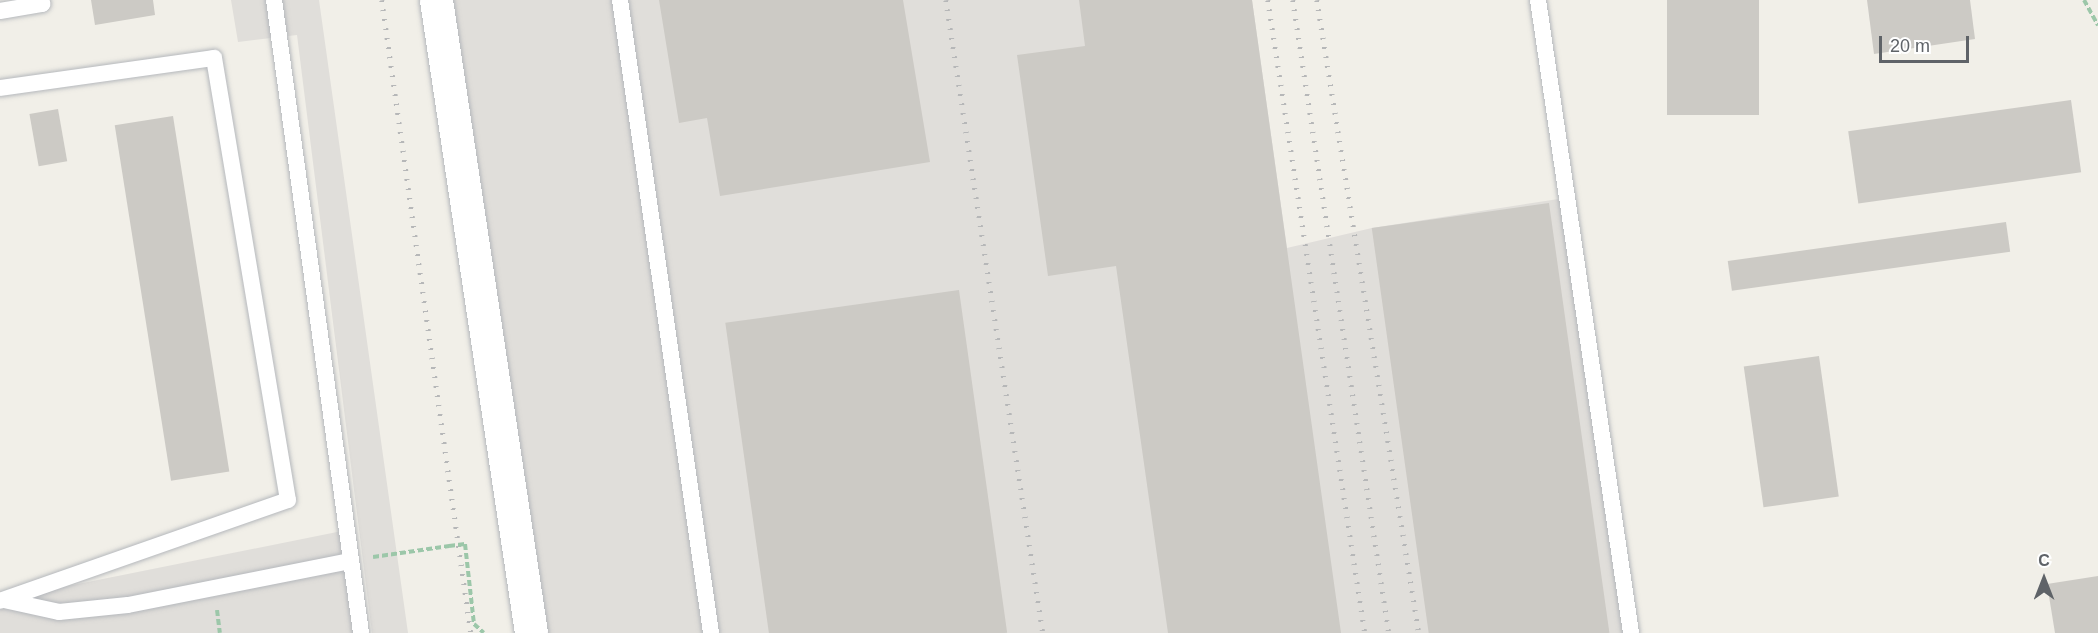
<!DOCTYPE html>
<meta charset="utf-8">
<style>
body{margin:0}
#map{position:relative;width:2098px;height:633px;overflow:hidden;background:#f1efe8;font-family:Helvetica,sans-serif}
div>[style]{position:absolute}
.industrial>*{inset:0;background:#e0deda}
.building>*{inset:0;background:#cccac5;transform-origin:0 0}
.path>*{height:4px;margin-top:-2px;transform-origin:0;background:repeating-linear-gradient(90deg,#9cc7a9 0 6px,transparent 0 9px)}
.roads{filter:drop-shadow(0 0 2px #b5b8bc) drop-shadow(0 0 2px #b5b8bc)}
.service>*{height:16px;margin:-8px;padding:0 8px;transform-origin:8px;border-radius:8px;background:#fff}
.minor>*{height:33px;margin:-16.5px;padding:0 16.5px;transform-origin:16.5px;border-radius:16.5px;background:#fff}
.rail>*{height:4.5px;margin-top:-2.25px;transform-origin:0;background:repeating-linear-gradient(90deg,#b6b7b8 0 1.5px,transparent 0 9.5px)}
.path-bridge>*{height:4px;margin-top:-2px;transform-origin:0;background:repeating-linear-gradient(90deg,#9cc7a9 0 6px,transparent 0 9px)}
span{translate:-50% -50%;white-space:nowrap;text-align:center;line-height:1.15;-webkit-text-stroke:6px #fff;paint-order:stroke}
.north{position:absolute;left:2014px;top:549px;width:60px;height:60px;-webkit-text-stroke:4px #fff;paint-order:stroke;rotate:0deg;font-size:16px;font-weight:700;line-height:24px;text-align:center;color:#5f6368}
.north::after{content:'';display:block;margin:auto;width:21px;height:27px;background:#5f6368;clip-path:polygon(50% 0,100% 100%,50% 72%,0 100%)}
.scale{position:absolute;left:1879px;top:36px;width:90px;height:27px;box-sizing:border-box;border:3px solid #5f6368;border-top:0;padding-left:8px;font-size:18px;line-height:21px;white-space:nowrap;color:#5f6368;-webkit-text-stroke:4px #fff;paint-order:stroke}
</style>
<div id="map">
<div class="industrial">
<div style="clip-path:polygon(231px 0,319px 0,408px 633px,372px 633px,297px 35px,238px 42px)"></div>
<div style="clip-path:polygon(436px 0,1252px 0,1287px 248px,1372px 228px,1565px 198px,1631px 633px,528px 633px)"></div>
<div style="clip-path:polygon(347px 530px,361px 633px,0 633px,0 601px,3px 599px)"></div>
</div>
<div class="building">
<div style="clip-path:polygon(91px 0,153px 0,155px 15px,95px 25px)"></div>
<div style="clip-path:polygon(659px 0,903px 0,930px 162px,720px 196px,707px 118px,679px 123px)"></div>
<div style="clip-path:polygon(1079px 0,1252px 0,1341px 633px,1168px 633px,1116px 266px,1048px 276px,1017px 55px,1085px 46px)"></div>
<div style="left:1667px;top:0;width:92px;height:115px"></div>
<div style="clip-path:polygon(1867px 0,1970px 0,1975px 39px,1874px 54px)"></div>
<div style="left:2071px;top:100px;width:73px;height:225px;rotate:82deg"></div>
<div style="left:58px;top:109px;width:53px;height:29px;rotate:80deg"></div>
<div style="left:173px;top:116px;width:360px;height:59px;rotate:81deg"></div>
<div style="left:1549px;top:203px;width:434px;height:179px;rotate:82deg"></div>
<div style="left:2006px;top:222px;width:30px;height:281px;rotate:82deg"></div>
<div style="left:959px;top:290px;width:346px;height:236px;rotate:82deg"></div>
<div style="left:1819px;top:356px;width:142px;height:76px;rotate:82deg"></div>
<div style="clip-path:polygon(2098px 576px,2098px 633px,2055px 633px,2047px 584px)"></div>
</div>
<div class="path">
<div style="left:2084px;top:0;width:29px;rotate:61deg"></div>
<div style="left:465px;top:544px;width:81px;rotate:83.6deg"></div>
<div style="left:474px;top:624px;width:13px;rotate:42deg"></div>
<div style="left:373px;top:557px;width:77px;rotate:-8.2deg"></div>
<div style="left:217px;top:610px;width:23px;rotate:83deg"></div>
</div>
<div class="roads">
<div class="service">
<div style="left:274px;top:0;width:639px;rotate:82.17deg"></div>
<div style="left:620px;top:0;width:640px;rotate:81.82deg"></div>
<div style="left:1538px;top:0;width:640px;rotate:81.64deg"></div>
<div style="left:0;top:11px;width:43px;rotate:-9.5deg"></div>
<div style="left:42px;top:4px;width:4px;rotate:-104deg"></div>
<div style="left:0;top:88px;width:216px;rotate:-8deg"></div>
<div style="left:214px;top:58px;width:448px;rotate:80.5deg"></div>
<div style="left:288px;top:500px;width:305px;rotate:160.7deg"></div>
<div style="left:4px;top:600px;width:56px;rotate:12.3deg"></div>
<div style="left:59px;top:612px;width:69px;rotate:-5.8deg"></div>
<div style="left:128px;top:605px;width:227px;rotate:-11.2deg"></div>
</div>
<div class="minor">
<div style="left:436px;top:0;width:640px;rotate:81.46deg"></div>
</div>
</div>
<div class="rail">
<div style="left:382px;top:0;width:639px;rotate:82deg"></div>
<div style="left:946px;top:0;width:640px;rotate:81.29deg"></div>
<div style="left:1268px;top:0;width:640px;rotate:81.29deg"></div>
<div style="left:1293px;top:0;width:640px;rotate:81.38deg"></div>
<div style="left:1317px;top:0;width:641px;rotate:80.85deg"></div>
</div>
<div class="path-bridge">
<div style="left:449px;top:546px;width:16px;rotate:-7deg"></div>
</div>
<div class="north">С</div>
<div class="scale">20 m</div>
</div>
